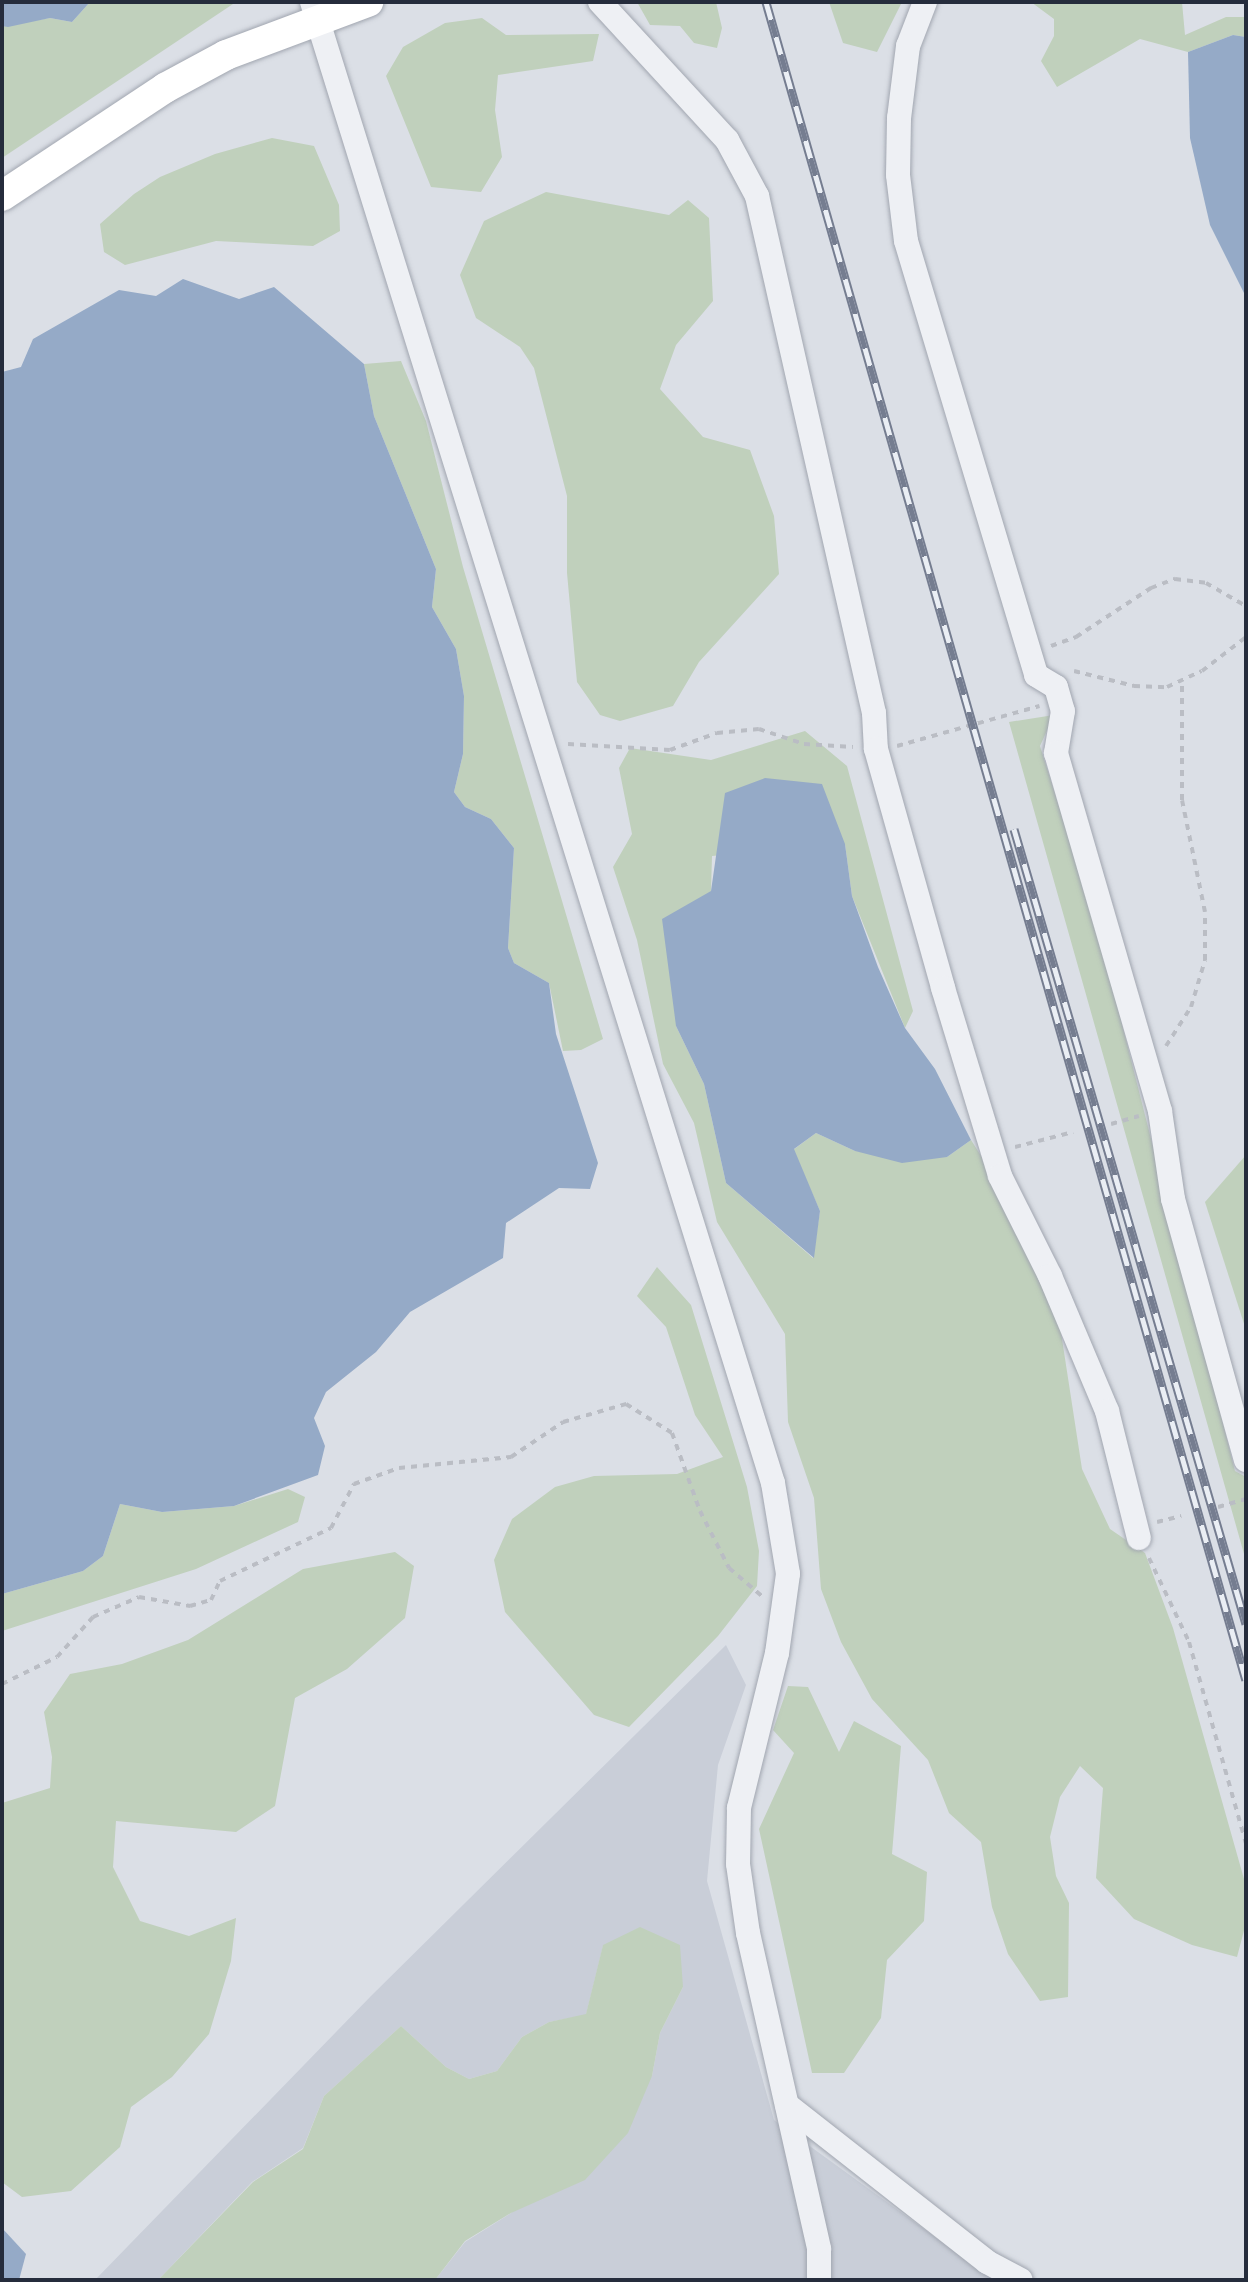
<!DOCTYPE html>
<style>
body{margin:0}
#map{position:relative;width:1248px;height:2282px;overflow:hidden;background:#dbdfe6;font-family:Manrope,sans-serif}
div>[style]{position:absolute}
.built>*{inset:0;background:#c9ced8}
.green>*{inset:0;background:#c0d0bc}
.water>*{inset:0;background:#95aac7}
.path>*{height:4px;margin-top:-2px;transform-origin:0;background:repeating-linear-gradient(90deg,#babdc4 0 6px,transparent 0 12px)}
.roads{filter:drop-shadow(0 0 2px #a1a6b0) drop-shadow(0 0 2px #a1a6b0)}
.minor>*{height:24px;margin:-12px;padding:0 12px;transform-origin:12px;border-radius:12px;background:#eef0f4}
.major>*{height:30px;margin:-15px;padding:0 15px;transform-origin:15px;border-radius:15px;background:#fff}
.rail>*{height:9px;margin-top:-4.5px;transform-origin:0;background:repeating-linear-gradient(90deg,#eaeef4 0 18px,#757d90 0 36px);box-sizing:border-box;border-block:2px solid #757d90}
span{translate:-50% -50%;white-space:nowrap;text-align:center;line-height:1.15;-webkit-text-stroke:6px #eaeef4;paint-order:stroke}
.frame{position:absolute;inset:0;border:4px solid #252c3c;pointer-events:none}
</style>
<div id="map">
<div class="built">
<div style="clip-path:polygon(726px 1645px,746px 1685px,718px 1765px,707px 1881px,774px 2120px,994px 2280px,435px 2280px,465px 2242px,511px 2213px,652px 2076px,660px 2033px,683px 1987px,603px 1946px,586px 2015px,549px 2022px,522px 2037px,497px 2071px,469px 2079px,446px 2067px,401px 2026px,324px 2096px,303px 2148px,252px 2182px,158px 2280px,95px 2280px,371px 1996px)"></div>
</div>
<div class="green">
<div style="clip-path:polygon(90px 2px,236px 2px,2px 158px,2px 26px,50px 18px,72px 22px)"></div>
<div style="clip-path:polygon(637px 2px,716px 2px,722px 28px,717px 48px,694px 43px,680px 26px,650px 25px)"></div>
<div style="clip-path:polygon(829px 2px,902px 2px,877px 52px,843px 43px)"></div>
<div style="clip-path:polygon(1031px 2px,1182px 2px,1185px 35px,1226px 17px,1246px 17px,1246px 37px,1233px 35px,1188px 52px,1140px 39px,1057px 87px,1041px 61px,1054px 36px,1054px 19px)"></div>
<div style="clip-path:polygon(482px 18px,506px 35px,599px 34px,593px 61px,498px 75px,495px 110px,502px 157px,481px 192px,431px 187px,386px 76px,403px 47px,445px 23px)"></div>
<div style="clip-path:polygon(272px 138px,314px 146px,339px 205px,340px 231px,313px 246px,216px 241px,125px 265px,104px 252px,100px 224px,134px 194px,160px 177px,215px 154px)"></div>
<div style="clip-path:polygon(546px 192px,669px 215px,688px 200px,709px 218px,713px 301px,676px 345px,660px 389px,703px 437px,750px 450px,774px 516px,779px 574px,699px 662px,673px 706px,620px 721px,600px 715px,577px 682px,567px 573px,567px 496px,534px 368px,520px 347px,476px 318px,460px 275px,484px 221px)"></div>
<div style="clip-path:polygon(401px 361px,426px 421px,463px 567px,603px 1039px,581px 1050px,563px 1051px,549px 983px,514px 963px,508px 948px,514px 848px,491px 819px,465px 807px,454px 792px,463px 754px,464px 696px,456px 649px,432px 607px,436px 569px,374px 416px,364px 364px)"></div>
<div style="clip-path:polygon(1054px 715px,1040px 746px,1100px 937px,1235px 1471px,1246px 1477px,1246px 1561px,1009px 722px)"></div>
<div style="clip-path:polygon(805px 731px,847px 766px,913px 1011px,905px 1028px,852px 896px,845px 844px,712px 856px,711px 891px,676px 1026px,704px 1084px,726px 1183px,813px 1258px,820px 1211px,793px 1150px,816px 1133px,855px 1151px,947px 1157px,971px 1140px,1021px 1219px,1056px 1300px,1082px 1469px,1110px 1529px,1145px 1553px,1173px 1628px,1246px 1886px,1246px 1923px,1237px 1957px,1192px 1945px,1134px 1919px,1096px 1878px,1103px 1788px,1080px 1766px,1060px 1797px,1050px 1837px,1056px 1876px,1069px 1903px,1068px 1997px,1040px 2001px,1008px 1954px,992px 1907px,981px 1842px,949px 1813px,928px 1760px,872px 1699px,841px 1642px,821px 1589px,814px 1498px,788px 1422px,785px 1334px,717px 1222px,694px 1123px,663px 1064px,637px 940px,613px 867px,632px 834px,619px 768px,630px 748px,711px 760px)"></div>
<div style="clip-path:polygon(1246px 1155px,1246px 1330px,1205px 1202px)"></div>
<div style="clip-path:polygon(657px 1267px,691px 1305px,747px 1487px,759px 1551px,757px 1586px,718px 1636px,629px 1727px,594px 1715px,505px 1612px,494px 1560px,512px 1519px,555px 1487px,594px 1476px,677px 1474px,723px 1457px,695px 1415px,666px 1327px,637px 1296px)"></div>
<div style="clip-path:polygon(288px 1489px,305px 1497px,298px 1522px,196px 1569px,2px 1631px,2px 1594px,83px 1571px,103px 1556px,120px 1504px,162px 1512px,234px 1506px)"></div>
<div style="clip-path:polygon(395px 1552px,414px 1566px,405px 1618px,347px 1669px,295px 1698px,275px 1806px,236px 1832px,116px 1821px,113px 1867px,140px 1921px,189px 1936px,236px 1918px,231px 1961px,209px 2034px,172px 2077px,131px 2107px,120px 2147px,71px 2191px,22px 2197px,2px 2182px,2px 1803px,50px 1788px,52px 1757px,44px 1712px,70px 1674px,122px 1664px,188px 1640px,303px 1569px)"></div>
<div style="clip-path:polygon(788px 1686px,808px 1687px,839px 1752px,854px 1721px,901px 1746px,892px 1854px,927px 1872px,924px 1921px,887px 1960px,881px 2018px,844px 2073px,812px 2073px,759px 1829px,794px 1753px,773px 1730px)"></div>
<div style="clip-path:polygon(640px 1927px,680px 1945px,683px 1987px,660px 2033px,652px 2076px,628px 2133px,585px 2180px,511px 2213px,465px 2241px,435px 2280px,158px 2280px,253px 2182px,303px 2149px,324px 2096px,401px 2026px,446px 2067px,469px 2079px,497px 2071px,522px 2037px,549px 2022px,586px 2014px,603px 1945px)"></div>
</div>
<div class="water">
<div style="clip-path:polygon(2px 2px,90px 2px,72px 22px,50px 18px,8px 27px,2px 26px)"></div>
<div style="clip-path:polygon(1233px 35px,1246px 37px,1246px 297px,1210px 225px,1190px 138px,1188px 52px)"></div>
<div style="clip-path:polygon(183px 279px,239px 299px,274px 287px,364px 364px,374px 416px,436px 569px,432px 607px,456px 649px,464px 696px,463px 754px,454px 792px,465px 807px,491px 819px,514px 848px,508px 948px,514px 963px,549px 983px,556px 1034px,598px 1163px,590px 1189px,559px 1188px,506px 1223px,503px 1258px,410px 1312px,376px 1352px,326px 1392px,314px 1418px,325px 1446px,318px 1475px,234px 1506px,162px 1512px,120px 1504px,103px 1556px,83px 1571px,2px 1594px,2px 372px,21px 367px,33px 339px,119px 290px,156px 296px)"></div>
<div style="clip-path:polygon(765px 778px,822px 784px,845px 844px,852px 896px,878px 967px,905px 1028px,935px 1069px,971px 1140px,947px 1157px,902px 1163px,855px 1151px,816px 1133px,794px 1149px,820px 1211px,814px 1258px,726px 1183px,704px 1084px,676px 1026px,662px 919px,711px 891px,725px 793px)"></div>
<div style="clip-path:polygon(2px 2228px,26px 2254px,19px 2280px,2px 2280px)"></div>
</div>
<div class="path">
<div style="left:1051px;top:646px;width:27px;rotate:-20deg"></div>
<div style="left:1076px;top:637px;width:90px;rotate:-33.2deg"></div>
<div style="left:1151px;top:588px;width:26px;rotate:-21deg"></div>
<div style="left:1175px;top:579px;width:31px;rotate:7deg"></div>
<div style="left:1206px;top:583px;width:46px;rotate:29.9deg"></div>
<div style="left:1074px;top:671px;width:62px;rotate:14deg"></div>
<div style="left:1134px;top:686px;width:33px;rotate:2deg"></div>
<div style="left:1167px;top:687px;width:38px;rotate:-25deg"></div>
<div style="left:1202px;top:671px;width:56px;rotate:-37.7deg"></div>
<div style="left:568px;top:744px;width:102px;rotate:3.4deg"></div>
<div style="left:670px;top:750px;width:50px;rotate:-19.9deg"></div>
<div style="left:717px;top:733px;width:42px;rotate:-5.4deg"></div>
<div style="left:759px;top:729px;width:47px;rotate:18.4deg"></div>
<div style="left:804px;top:744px;width:49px;rotate:3.5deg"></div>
<div style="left:897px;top:746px;width:148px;rotate:-15.7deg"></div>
<div style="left:1166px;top:1046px;width:46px;rotate:-57.3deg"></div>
<div style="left:1191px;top:1007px;width:49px;rotate:-73.4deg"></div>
<div style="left:1205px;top:960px;width:48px;rotate:-90deg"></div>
<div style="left:1205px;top:912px;width:114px;rotate:-101.6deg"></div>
<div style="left:1182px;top:800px;width:117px;rotate:-90deg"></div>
<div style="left:1111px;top:1124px;width:29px;rotate:-16deg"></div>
<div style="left:1015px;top:1147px;width:60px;rotate:-14.5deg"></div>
<div style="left:1218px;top:1507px;width:29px;rotate:-16deg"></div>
<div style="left:1157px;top:1522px;width:25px;rotate:-14deg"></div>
<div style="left:1149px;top:1558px;width:93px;rotate:64.5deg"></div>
<div style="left:1189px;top:1642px;width:209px;rotate:74.2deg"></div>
<div style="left:2px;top:1684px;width:61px;rotate:-26.1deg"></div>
<div style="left:57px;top:1657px;width:54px;rotate:-48deg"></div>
<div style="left:93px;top:1617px;width:50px;rotate:-23.5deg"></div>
<div style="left:139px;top:1597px;width:52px;rotate:10deg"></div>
<div style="left:190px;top:1606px;width:22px;rotate:-16deg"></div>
<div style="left:211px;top:1600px;width:21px;rotate:-65deg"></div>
<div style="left:220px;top:1581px;width:123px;rotate:-25.5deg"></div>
<div style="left:331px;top:1528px;width:50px;rotate:-62.4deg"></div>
<div style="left:354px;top:1484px;width:48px;rotate:-19.6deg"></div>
<div style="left:399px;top:1468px;width:113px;rotate:-5.6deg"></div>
<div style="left:511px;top:1457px;width:63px;rotate:-33.9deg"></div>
<div style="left:563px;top:1422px;width:66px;rotate:-15.9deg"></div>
<div style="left:626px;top:1404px;width:54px;rotate:32.2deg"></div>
<div style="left:672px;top:1433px;width:83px;rotate:70.3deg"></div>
<div style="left:700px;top:1511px;width:64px;rotate:63deg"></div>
<div style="left:729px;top:1568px;width:45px;rotate:40.5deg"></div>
</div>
<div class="roads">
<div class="minor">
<div style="left:312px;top:2px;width:1551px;rotate:72.71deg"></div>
<div style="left:773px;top:1483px;width:92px;rotate:80.6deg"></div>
<div style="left:788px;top:1574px;width:80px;rotate:97.9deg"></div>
<div style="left:777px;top:1653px;width:160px;rotate:103.8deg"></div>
<div style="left:739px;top:1808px;width:56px;rotate:91deg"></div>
<div style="left:738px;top:1864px;width:70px;rotate:81.8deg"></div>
<div style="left:748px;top:1933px;width:324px;rotate:77.3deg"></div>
<div style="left:819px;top:2249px;width:31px;rotate:90deg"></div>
<div style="left:600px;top:2px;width:188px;rotate:47.4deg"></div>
<div style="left:727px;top:140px;width:64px;rotate:61.8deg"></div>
<div style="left:757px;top:196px;width:530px;rotate:77.25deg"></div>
<div style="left:874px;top:713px;width:36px;rotate:87deg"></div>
<div style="left:876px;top:749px;width:248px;rotate:74.3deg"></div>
<div style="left:943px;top:988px;width:196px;rotate:73.1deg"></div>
<div style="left:1000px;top:1176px;width:112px;rotate:63.4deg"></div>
<div style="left:1050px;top:1276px;width:147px;rotate:67.1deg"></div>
<div style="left:1107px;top:1411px;width:131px;rotate:75.9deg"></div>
<div style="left:925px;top:2px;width:47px;rotate:111.1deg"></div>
<div style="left:908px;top:46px;width:73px;rotate:97.1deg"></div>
<div style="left:899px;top:118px;width:57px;rotate:91deg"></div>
<div style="left:898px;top:175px;width:66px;rotate:83.1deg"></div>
<div style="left:906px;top:241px;width:453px;rotate:73.3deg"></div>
<div style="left:1036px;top:675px;width:23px;rotate:31deg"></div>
<div style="left:1056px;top:687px;width:25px;rotate:74deg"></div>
<div style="left:1063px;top:711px;width:43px;rotate:99.5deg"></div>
<div style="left:1056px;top:753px;width:373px;rotate:73.8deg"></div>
<div style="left:1160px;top:1111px;width:89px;rotate:81.6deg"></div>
<div style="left:1173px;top:1199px;width:271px;rotate:74.4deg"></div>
<div style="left:787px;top:2105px;width:254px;rotate:38.1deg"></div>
<div style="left:987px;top:2262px;width:38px;rotate:28deg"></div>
</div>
<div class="major">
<div style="left:2px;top:196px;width:196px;rotate:-33.5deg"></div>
<div style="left:165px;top:88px;width:69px;rotate:-28.4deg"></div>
<div style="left:226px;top:55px;width:152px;rotate:-20.5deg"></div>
</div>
</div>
<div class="rail">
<div style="left:766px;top:2px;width:1745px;rotate:74.04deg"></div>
<div style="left:1014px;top:829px;width:828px;rotate:73.73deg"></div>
</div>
<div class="frame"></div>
</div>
